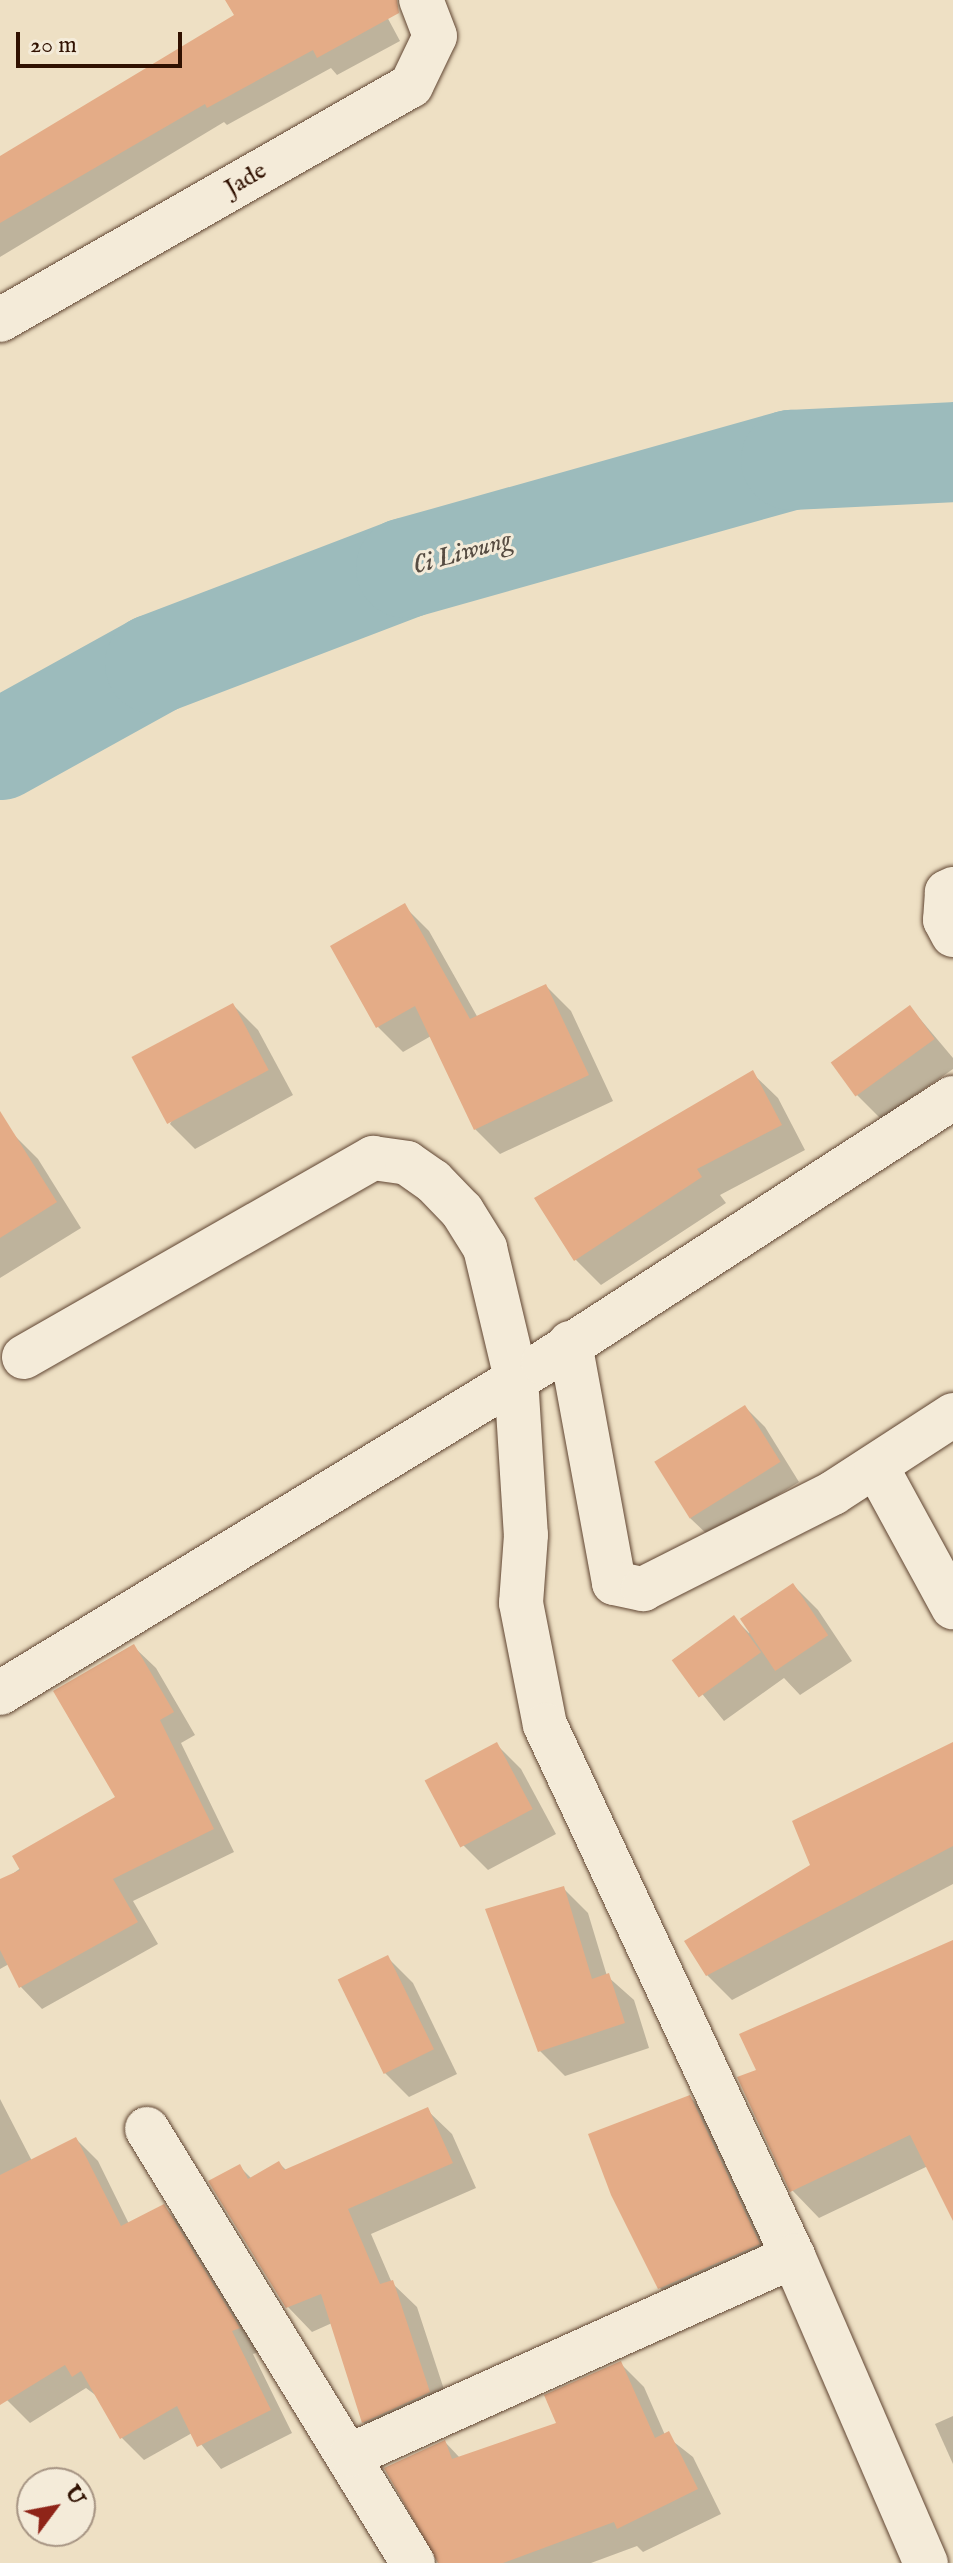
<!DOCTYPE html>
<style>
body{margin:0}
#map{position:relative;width:953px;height:2563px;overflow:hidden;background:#eee0c4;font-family:"IM FELL English",serif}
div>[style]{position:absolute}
.shadow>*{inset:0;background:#0003}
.river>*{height:100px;margin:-50px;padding:0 50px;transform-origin:50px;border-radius:50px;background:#9cbbbc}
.building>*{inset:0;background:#e4ac87;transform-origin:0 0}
.roads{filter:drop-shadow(0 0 2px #604532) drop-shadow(0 0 2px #604532)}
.minor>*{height:44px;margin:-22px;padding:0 22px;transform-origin:22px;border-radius:22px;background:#f4ebd9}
span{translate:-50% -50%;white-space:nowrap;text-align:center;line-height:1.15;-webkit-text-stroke:6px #f4ebd9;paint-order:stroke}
.street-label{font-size:24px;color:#301101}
.water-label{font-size:26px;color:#564c42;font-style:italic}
.north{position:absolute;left:16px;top:2467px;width:80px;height:80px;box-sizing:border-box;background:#f4ebd9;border:2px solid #a69483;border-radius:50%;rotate:58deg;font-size:22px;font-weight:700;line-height:32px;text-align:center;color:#301101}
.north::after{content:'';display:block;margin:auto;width:28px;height:36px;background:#8f2418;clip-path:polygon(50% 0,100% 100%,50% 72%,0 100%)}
.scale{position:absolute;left:16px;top:32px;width:166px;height:36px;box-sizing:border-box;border:4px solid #301101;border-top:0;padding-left:10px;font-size:24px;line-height:28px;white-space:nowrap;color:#301101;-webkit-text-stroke:6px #f4ebd9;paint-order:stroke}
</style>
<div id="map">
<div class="shadow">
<div style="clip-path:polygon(228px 0,378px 0,400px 41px,337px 75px,331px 68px,227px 125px,224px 122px,0 257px,0 161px,237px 16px)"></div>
<div style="clip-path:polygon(404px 906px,429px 931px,478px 1018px,546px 986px,571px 1011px,613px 1101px,500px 1154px,475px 1129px,431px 1036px,403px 1052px,378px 1027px)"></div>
<div style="clip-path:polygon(233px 1005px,258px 1030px,293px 1095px,195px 1149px,170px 1124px)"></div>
<div style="clip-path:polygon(910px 1007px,953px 1058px,953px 1069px,881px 1119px,856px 1094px)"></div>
<div style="clip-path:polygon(752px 1073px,778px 1098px,805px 1150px,720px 1195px,726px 1203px,601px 1285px,576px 1260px,537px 1198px)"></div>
<div style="clip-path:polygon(13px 1134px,38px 1159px,81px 1228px,0 1278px,0 1142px)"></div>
<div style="clip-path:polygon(745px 1407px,765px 1427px,799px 1482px,710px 1537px,690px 1518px)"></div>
<div style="clip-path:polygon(793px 1585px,818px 1610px,852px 1661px,800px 1695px,784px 1678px,724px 1721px,674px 1659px,734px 1618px,749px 1633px)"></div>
<div style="clip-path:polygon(134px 1647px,156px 1668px,195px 1735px,181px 1743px,234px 1852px,133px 1901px,158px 1944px,42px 2009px,21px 1987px,9px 1964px,0 1969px,0 1883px,117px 1798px)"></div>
<div style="clip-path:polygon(496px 1744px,521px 1769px,556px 1834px,488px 1870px,463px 1845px)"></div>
<div style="clip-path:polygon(953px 1763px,953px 1884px,732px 2000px,707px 1975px,813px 1866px)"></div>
<div style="clip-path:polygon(563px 1888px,588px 1913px,607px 1976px,634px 2000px,649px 2048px,565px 2076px,540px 2051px)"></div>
<div style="clip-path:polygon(953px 1942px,953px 2217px,928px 2166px,819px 2218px,792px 2190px,759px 2071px)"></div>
<div style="clip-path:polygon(388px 1958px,413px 1983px,457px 2074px,409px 2097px,384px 2072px)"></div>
<div style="clip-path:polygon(690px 2097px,715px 2122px,783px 2269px,685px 2313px,660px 2288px)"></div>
<div style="clip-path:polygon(0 2099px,32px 2161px,76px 2139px,98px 2161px,129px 2224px,163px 2206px,186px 2229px,261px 2351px,253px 2354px,292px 2433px,221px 2469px,192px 2433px,144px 2460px,122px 2438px,98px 2397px,86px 2388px,30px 2423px,7px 2400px,0 2388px)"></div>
<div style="clip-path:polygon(427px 2110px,452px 2134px,476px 2188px,371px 2234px,392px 2283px,417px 2307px,453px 2417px,388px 2446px,363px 2422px,332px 2323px,312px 2332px,288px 2307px,240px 2167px,252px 2179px,279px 2163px,287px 2171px)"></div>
<div style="clip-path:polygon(620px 2363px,644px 2387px,665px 2435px,693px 2457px,721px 2514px,643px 2552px,637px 2546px,591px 2563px,442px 2563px,445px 2442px,460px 2458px,559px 2424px)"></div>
<div style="clip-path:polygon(953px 2416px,953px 2464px,935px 2424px)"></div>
</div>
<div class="river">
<div style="left:0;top:750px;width:177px;rotate:-29deg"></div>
<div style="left:155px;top:664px;width:269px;rotate:-20.9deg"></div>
<div style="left:406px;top:568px;width:400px;rotate:-15.7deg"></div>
<div style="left:791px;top:460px;width:162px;rotate:-2.8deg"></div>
</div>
<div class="building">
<div style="clip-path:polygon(225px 0,397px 0,399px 13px,317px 58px,313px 50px,207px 108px,205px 104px,0 223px,0 156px,234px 15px)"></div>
<div style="clip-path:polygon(405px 903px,470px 1019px,546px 984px,589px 1075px,474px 1130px,415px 1006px,376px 1028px,330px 946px)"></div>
<div style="left:233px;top:1003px;width:76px;height:115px;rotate:62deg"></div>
<div style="left:910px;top:1005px;width:42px;height:98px;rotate:54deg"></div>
<div style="clip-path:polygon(753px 1070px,782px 1125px,697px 1169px,702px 1177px,574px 1261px,534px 1198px)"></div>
<div style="clip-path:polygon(0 1111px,57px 1202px,0 1238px)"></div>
<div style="left:745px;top:1405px;width:67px;height:107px;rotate:58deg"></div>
<div style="left:793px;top:1583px;width:63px;height:64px;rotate:56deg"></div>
<div style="left:734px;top:1615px;width:46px;height:77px;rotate:54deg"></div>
<div style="clip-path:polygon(134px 1644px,174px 1712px,160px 1720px,214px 1829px,113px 1879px,138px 1922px,19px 1988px,0 1950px,0 1879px,20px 1870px,12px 1856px,115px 1797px,53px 1691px)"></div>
<div style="left:497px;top:1742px;width:76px;height:82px;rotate:62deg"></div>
<div style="clip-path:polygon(953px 1742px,953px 1846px,706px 1976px,684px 1941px,810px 1865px,792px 1821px)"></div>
<div style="clip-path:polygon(564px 1886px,592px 1979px,609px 1973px,625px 2023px,538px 2052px,485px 1909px)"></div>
<div style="clip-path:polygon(953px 1940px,953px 2221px,910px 2135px,790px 2192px,737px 2077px,756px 2070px,739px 2034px)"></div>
<div style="left:388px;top:1955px;width:105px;height:56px;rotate:64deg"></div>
<div style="clip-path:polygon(690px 2095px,760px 2244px,658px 2289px,611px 2195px,588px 2134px)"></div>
<div style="clip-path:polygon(428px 2107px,453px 2163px,348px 2209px,380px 2284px,393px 2280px,430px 2392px,362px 2423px,321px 2294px,286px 2308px,208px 2181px,240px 2164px,248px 2179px,279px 2161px,284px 2170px)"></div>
<div style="clip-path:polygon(76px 2137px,121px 2226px,164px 2204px,240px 2328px,232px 2331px,271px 2410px,197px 2447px,177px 2406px,120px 2439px,81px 2371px,72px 2377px,65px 2365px,0 2405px,0 2175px)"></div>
<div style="clip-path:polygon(621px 2361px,655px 2438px,669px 2431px,698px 2489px,617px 2529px,614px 2522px,503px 2563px,438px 2563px,384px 2468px,445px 2440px,452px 2459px,556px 2423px,544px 2395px)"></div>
</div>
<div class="roads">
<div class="minor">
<div style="left:0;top:320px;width:473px;rotate:-29.7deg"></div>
<div style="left:411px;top:86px;width:55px;rotate:-64.4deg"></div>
<div style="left:435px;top:36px;width:39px;rotate:-111deg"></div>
<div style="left:953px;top:889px;width:7px;rotate:153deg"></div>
<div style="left:947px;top:892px;width:28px;rotate:94deg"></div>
<div style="left:945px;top:920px;width:17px;rotate:62deg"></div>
<div style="left:570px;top:1343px;width:244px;rotate:79.6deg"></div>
<div style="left:614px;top:1583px;width:30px;rotate:12deg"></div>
<div style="left:643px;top:1589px;width:213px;rotate:-26.8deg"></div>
<div style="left:833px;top:1493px;width:143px;rotate:-33deg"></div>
<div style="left:24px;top:1357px;width:402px;rotate:-29.7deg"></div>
<div style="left:373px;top:1158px;width:34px;rotate:8deg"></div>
<div style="left:407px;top:1163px;width:32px;rotate:35deg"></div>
<div style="left:433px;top:1181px;width:42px;rotate:46deg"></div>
<div style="left:462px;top:1211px;width:44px;rotate:58.1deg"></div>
<div style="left:485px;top:1248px;width:134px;rotate:76.6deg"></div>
<div style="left:516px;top:1378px;width:157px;rotate:86.4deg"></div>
<div style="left:526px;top:1535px;width:68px;rotate:94.2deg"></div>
<div style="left:521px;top:1603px;width:124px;rotate:78.9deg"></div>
<div style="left:545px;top:1725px;width:586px;rotate:64.97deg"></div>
<div style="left:793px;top:2256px;width:335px;rotate:66.6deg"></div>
<div style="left:876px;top:1466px;width:161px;rotate:61.4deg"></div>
<div style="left:0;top:1693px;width:635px;rotate:-31.29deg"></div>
<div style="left:543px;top:1363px;width:488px;rotate:-32.9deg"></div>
<div style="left:147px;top:2129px;width:509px;rotate:58.5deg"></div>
<div style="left:351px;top:2455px;width:485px;rotate:-24.2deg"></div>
</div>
</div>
<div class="street-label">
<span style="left:246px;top:180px;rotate:-30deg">Jade</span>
</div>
<div class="water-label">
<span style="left:462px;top:553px;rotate:-16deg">Ci Liwung</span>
</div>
<div class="north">U</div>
<div class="scale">20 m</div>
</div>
